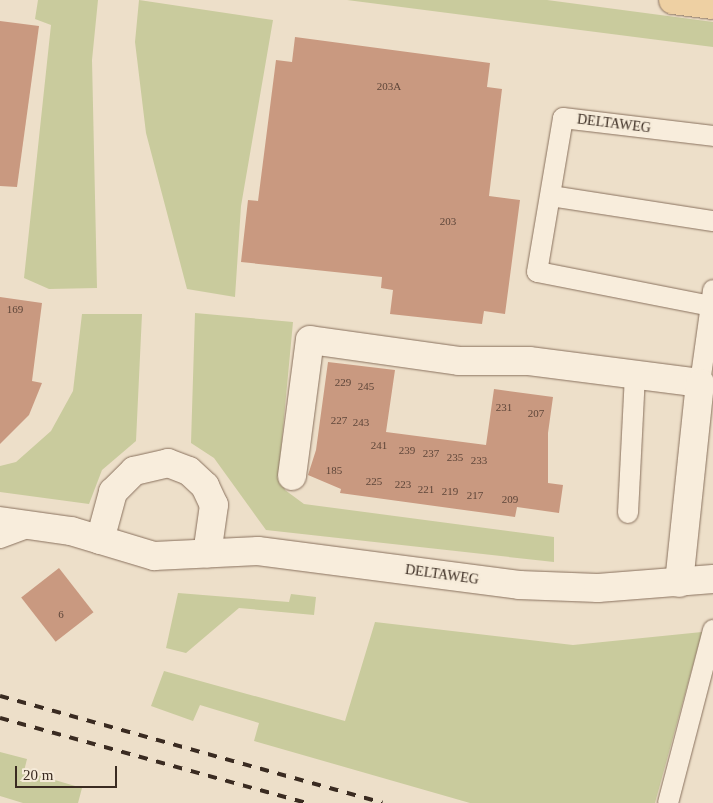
<!DOCTYPE html>
<style>
body{margin:0}
#map{position:relative;width:713px;height:803px;overflow:hidden;background:#eddfc9;font-family:Georgia,serif}
div>[style]{position:absolute}
.green>*{inset:0;background:#c9cb9d}
.building>*{inset:0;background:#c99980;transform-origin:0 0}
.roads{filter:drop-shadow(0 0 1px #89715e) drop-shadow(0 0 1px #89715e)}
.service>*{height:20px;margin:-10px;padding:0 10px;transform-origin:10px;border-radius:10px;background:#f8eddc}
.minor>*{height:28px;margin:-14px;padding:0 14px;transform-origin:14px;border-radius:14px;background:#f8eddc}
.primary>*{height:28px;margin:-14px;padding:0 14px;transform-origin:14px;border-radius:14px;background:#eed0a3}
.rail>*{height:4px;margin-top:-2px;transform-origin:0;background:repeating-linear-gradient(90deg,#3a2b21 0 9px,transparent 0 18px)}
span{translate:-50% -50%;white-space:nowrap;text-align:center;line-height:1.15;-webkit-text-stroke:4px #f5ead8;paint-order:stroke}
.number-label{font-size:11px;color:#5e4639}
.number-label span{-webkit-text-stroke-width:0}
.street-label{font-size:14px;color:#3a2b21}
.scale{position:absolute;left:15px;top:766px;width:102px;height:22px;box-sizing:border-box;border:2px solid #3a2b21;border-top:0;padding-left:6px;font-size:15px;line-height:18px;white-space:nowrap;color:#3a2b21;-webkit-text-stroke:4px #f5ead8;paint-order:stroke}
</style>
<div id="map">
<div class="green">
<div style="clip-path:polygon(38px 0,98px 0,92px 60px,97px 288px,49px 289px,24px 278px,51px 25px,35px 19px)"></div>
<div style="clip-path:polygon(139px 0,273px 20px,241px 206px,235px 297px,187px 289px,146px 133px,135px 42px)"></div>
<div style="clip-path:polygon(347px 0,547px 0,713px 22px,713px 47px)"></div>
<div style="clip-path:polygon(195px 313px,293px 322px,279px 471px,285px 490px,304px 504px,554px 537px,554px 562px,266px 530px,214px 458px,191px 443px)"></div>
<div style="clip-path:polygon(82px 314px,142px 314px,136px 441px,102px 470px,89px 504px,0 492px,0 466px,16px 462px,51px 431px,73px 391px)"></div>
<div style="clip-path:polygon(178px 593px,289px 602px,291px 594px,316px 597px,314px 615px,239px 608px,186px 653px,166px 648px)"></div>
<div style="clip-path:polygon(375px 622px,573px 645px,702px 632px,655px 803px,470px 803px,254px 741px,259px 723px,200px 705px,193px 721px,151px 706px,164px 671px,345px 721px)"></div>
<div style="clip-path:polygon(0 752px,27px 759px,24px 771px,82px 788px,78px 803px,23px 803px,0 796px)"></div>
</div>
<div class="building">
<div style="clip-path:polygon(0 21px,39px 26px,17px 187px,0 186px)"></div>
<div style="clip-path:polygon(295px 37px,490px 63px,487px 87px,502px 89px,489px 196px,520px 200px,505px 314px,484px 311px,482px 324px,390px 314px,393px 290px,381px 288px,382px 277px,241px 262px,248px 200px,258px 201px,276px 60px,292px 62px)"></div>
<div style="clip-path:polygon(0 297px,42px 303px,32px 381px,42px 383px,29px 415px,0 444px)"></div>
<div style="clip-path:polygon(328px 362px,395px 370px,386px 432px,486px 445px,494px 389px,553px 397px,548px 433px,548px 483px,563px 485px,559px 513px,517px 507px,515px 517px,340px 493px,341px 489px,308px 475px,316px 450px)"></div>
<div style="left:59px;top:568px;width:56px;height:48px;rotate:52deg"></div>
</div>
<div class="roads">
<div class="service">
<div style="left:551px;top:196px;width:164px;rotate:8.8deg"></div>
<div style="left:711px;top:306px;width:177px;rotate:-168.9deg"></div>
<div style="left:537px;top:272px;width:156px;rotate:-80.4deg"></div>
<div style="left:563px;top:118px;width:151px;rotate:6.8deg"></div>
<div style="left:700px;top:383px;width:94px;rotate:-82deg"></div>
<div style="left:628px;top:513px;width:139px;rotate:-87.1deg"></div>
<div style="left:0;top:538px;width:33px;rotate:-20deg"></div>
<div style="left:668px;top:803px;width:179px;rotate:-75.4deg"></div>
</div>
<div class="minor">
<div style="left:292px;top:476px;width:137px;rotate:-82.5deg"></div>
<div style="left:310px;top:340px;width:150px;rotate:8deg"></div>
<div style="left:459px;top:361px;width:70px"></div>
<div style="left:529px;top:361px;width:172px;rotate:7.3deg"></div>
<div style="left:700px;top:383px;width:201px;rotate:96deg"></div>
<div style="left:0;top:521px;width:72px;rotate:8deg"></div>
<div style="left:71px;top:531px;width:87px;rotate:16.8deg"></div>
<div style="left:154px;top:556px;width:104px;rotate:-2.8deg"></div>
<div style="left:258px;top:551px;width:263px;rotate:7.4deg"></div>
<div style="left:519px;top:585px;width:79px;rotate:2.2deg"></div>
<div style="left:598px;top:588px;width:115px;rotate:-4.5deg"></div>
<div style="left:100px;top:540px;width:50px;rotate:-74.8deg"></div>
<div style="left:113px;top:492px;width:30px;rotate:-45deg"></div>
<div style="left:134px;top:471px;width:35px;rotate:-13deg"></div>
<div style="left:168px;top:463px;width:22px;rotate:21deg"></div>
<div style="left:189px;top:471px;width:22px;rotate:43deg"></div>
<div style="left:205px;top:486px;width:21px;rotate:65deg"></div>
<div style="left:214px;top:505px;width:49px;rotate:98.1deg"></div>
</div>
<div class="primary">
<div style="left:673px;top:0;width:40px;rotate:7.1deg"></div>
</div>
</div>
<div class="rail">
<div style="left:0;top:696px;width:397px;rotate:15.6deg"></div>
<div style="left:0;top:718px;width:319px;rotate:15.5deg"></div>
</div>
<div class="number-label">
<span style="left:389px;top:86px">203A</span>
<span style="left:448px;top:221px">203</span>
<span style="left:15px;top:309px">169</span>
<span style="left:343px;top:382px">229</span>
<span style="left:366px;top:386px">245</span>
<span style="left:504px;top:407px">231</span>
<span style="left:536px;top:413px">207</span>
<span style="left:339px;top:420px">227</span>
<span style="left:361px;top:422px">243</span>
<span style="left:379px;top:445px">241</span>
<span style="left:407px;top:450px">239</span>
<span style="left:431px;top:453px">237</span>
<span style="left:455px;top:457px">235</span>
<span style="left:479px;top:460px">233</span>
<span style="left:334px;top:470px">185</span>
<span style="left:374px;top:481px">225</span>
<span style="left:403px;top:484px">223</span>
<span style="left:426px;top:489px">221</span>
<span style="left:450px;top:491px">219</span>
<span style="left:475px;top:495px">217</span>
<span style="left:510px;top:499px">209</span>
<span style="left:61px;top:614px">6</span>
</div>
<div class="street-label">
<span style="left:614px;top:124px;rotate:7deg">DELTAWEG</span>
<span style="left:442px;top:575px;rotate:8deg">DELTAWEG</span>
</div>
<div class="scale">20 m</div>
</div>
